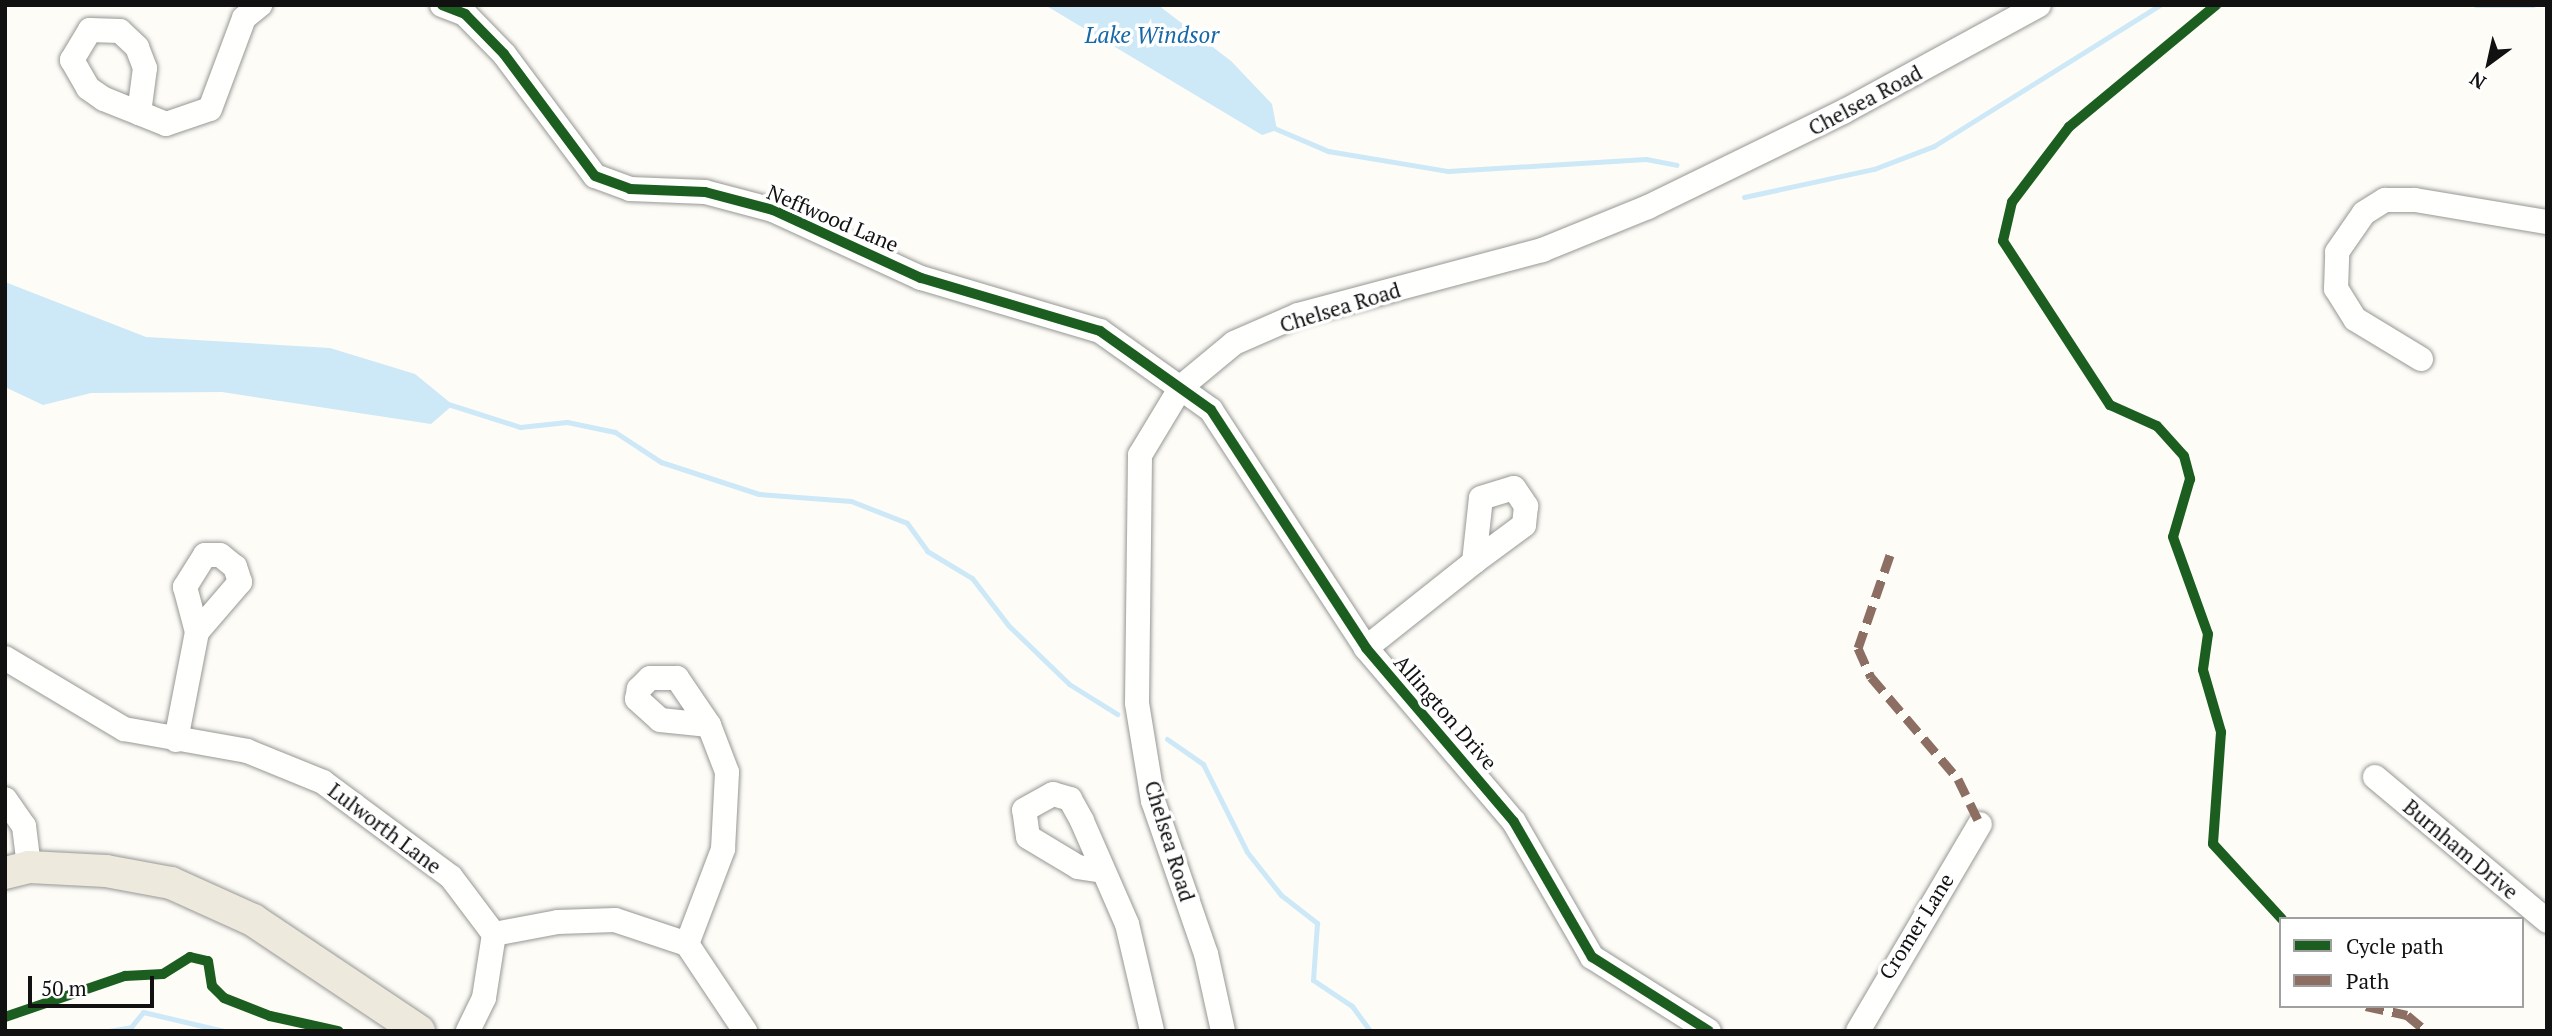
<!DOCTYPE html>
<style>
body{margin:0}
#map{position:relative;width:2552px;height:1036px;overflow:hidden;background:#fdfcf7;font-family:"PT Serif",serif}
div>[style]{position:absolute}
.water>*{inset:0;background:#cde8f7}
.stream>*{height:5px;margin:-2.5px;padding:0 2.5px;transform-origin:2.5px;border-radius:2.5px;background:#cde8f7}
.roads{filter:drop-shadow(0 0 2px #979795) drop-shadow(0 0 2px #979795)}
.minor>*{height:24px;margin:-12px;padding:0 12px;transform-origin:12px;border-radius:12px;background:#fffffe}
.major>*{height:32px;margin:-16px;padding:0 16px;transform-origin:16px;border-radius:16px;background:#ede9dc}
.quiet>*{height:9px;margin-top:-4.5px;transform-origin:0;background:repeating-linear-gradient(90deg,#8d6e63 0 18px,transparent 0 27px)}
.cycleway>*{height:10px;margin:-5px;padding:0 5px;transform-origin:5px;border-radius:5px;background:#1b5e20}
span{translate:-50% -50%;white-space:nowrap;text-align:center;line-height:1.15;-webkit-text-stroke:7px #fff;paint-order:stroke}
.street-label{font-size:21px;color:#111}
.water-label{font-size:23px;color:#1768a6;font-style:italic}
.frame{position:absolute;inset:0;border:7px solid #111;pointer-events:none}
.legend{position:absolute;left:2279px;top:917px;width:245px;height:91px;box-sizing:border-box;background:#fff;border:2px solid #a0a0a0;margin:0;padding:9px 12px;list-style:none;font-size:21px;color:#111}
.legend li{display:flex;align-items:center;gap:14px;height:35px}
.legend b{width:35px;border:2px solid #a0a0a0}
.north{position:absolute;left:2454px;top:28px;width:70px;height:70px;-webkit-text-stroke:5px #fff;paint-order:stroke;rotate:213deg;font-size:19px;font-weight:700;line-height:28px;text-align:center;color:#111}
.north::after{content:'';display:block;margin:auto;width:24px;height:32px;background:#111;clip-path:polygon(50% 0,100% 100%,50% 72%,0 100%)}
.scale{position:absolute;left:28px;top:976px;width:126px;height:32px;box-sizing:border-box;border:4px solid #111;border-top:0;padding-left:9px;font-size:21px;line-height:24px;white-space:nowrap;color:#111;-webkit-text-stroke:5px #fff;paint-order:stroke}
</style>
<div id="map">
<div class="water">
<div style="clip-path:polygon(1045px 5px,1158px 5px,1231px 61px,1272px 104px,1277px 130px,1262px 135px)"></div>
<div style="clip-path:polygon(5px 282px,146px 337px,330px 348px,415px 374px,453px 405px,431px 424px,222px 392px,91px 393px,43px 405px,5px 387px)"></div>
</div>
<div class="stream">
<div style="left:2476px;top:5px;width:57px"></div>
<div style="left:1274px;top:128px;width:59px;rotate:23.1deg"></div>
<div style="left:1328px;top:151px;width:122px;rotate:9.5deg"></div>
<div style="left:1448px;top:171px;width:198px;rotate:-3.5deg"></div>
<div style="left:1646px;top:159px;width:31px;rotate:11deg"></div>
<div style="left:1744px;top:197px;width:133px;rotate:-12.2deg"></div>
<div style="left:1874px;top:169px;width:64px;rotate:-21deg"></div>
<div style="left:1934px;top:146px;width:266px;rotate:-32deg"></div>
<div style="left:448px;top:404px;width:76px;rotate:17.7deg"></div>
<div style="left:520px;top:427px;width:47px;rotate:-6.1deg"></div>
<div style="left:567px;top:422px;width:49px;rotate:11.8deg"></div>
<div style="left:615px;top:432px;width:55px;rotate:33.1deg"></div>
<div style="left:661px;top:462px;width:103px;rotate:18.1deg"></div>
<div style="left:759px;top:494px;width:92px;rotate:4.4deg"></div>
<div style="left:851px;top:501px;width:60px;rotate:21.4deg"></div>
<div style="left:907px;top:523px;width:34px;rotate:54deg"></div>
<div style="left:927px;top:551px;width:52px;rotate:31deg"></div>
<div style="left:972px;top:578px;width:59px;rotate:52.5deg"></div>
<div style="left:1008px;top:625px;width:85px;rotate:44deg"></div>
<div style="left:1069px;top:684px;width:57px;rotate:32deg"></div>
<div style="left:1167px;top:739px;width:44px;rotate:34.8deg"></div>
<div style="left:1203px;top:764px;width:98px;rotate:63.4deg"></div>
<div style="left:1247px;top:852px;width:55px;rotate:51.7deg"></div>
<div style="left:1281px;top:895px;width:46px;rotate:37.9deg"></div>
<div style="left:1317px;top:923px;width:57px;rotate:94deg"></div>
<div style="left:1313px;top:980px;width:47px;rotate:33.7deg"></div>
<div style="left:1352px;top:1006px;width:31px;rotate:54deg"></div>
<div style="left:109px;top:1031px;width:22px;rotate:-10deg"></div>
<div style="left:131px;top:1027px;width:19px;rotate:-51deg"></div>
<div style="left:143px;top:1012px;width:83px;rotate:13.2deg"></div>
</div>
<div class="roads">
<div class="minor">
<div style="left:442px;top:5px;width:25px;rotate:21deg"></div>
<div style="left:465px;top:14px;width:56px;rotate:45.7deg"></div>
<div style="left:504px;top:54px;width:152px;rotate:53.3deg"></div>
<div style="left:595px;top:176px;width:37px;rotate:20deg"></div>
<div style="left:630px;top:189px;width:75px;rotate:2.3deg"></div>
<div style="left:705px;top:192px;width:70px;rotate:14.8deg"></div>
<div style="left:773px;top:210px;width:163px;rotate:24.7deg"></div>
<div style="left:921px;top:278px;width:187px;rotate:16.5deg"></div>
<div style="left:1100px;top:331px;width:136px;rotate:35.4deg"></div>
<div style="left:1211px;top:410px;width:284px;rotate:56.9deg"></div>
<div style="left:1366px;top:648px;width:228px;rotate:49.6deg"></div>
<div style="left:1514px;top:822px;width:156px;rotate:60deg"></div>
<div style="left:1592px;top:957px;width:138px;rotate:32.3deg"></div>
<div style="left:139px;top:113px;width:45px;rotate:-82.4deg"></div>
<div style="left:145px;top:68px;width:22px;rotate:-111deg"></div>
<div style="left:137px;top:47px;width:23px;rotate:-137deg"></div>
<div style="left:120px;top:31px;width:30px;rotate:-178deg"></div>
<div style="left:90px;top:30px;width:35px;rotate:121deg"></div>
<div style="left:72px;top:60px;width:32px;rotate:60deg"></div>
<div style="left:88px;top:88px;width:19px;rotate:35deg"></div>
<div style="left:104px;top:99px;width:38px;rotate:22deg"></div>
<div style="left:139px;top:113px;width:29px;rotate:22deg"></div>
<div style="left:166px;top:124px;width:46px;rotate:-18.8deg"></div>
<div style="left:210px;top:109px;width:97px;rotate:-69.5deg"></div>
<div style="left:244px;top:18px;width:21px;rotate:-39deg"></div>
<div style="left:2421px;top:359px;width:77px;rotate:-148.8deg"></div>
<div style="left:2355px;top:319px;width:36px;rotate:-122deg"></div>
<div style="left:2336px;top:289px;width:37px;rotate:-88deg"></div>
<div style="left:2337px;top:252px;width:47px;rotate:-55.3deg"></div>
<div style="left:2364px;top:213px;width:25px;rotate:-32deg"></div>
<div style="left:2385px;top:200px;width:30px"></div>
<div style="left:2415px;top:200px;width:134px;rotate:9.5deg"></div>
<div style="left:1514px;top:488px;width:22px;rotate:56deg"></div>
<div style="left:1526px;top:506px;width:19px;rotate:96deg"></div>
<div style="left:1524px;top:525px;width:62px;rotate:143.5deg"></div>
<div style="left:1474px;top:562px;width:64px;rotate:-83.8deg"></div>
<div style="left:1481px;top:498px;width:34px;rotate:-17deg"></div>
<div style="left:1366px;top:648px;width:138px;rotate:-38.5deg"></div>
<div style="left:5px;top:658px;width:139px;rotate:30.8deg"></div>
<div style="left:124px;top:729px;width:125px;rotate:10.1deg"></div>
<div style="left:247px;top:751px;width:82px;rotate:22.2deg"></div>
<div style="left:323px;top:782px;width:159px;rotate:36.6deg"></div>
<div style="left:451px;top:877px;width:71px;rotate:53deg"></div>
<div style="left:494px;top:934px;width:65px;rotate:98.9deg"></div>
<div style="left:484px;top:998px;width:37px;rotate:116deg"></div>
<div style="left:176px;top:740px;width:110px;rotate:-79deg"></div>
<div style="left:197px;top:632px;width:66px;rotate:-49.3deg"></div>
<div style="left:240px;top:582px;width:16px;rotate:-108deg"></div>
<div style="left:235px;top:567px;width:19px;rotate:-141deg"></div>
<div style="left:220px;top:555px;width:15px;rotate:180deg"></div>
<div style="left:205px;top:555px;width:38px;rotate:122deg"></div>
<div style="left:185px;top:587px;width:47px;rotate:75.1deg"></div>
<div style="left:2375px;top:777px;width:224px;rotate:39.9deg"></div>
<div style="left:5px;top:799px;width:33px;rotate:55deg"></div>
<div style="left:24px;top:826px;width:41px;rotate:83deg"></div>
<div style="left:1103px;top:871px;width:25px;rotate:-171deg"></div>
<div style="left:1078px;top:867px;width:58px;rotate:-149deg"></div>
<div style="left:1028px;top:837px;width:27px;rotate:-98deg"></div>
<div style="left:1024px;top:810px;width:33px;rotate:-29deg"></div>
<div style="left:1053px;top:794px;width:18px;rotate:16deg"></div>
<div style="left:1070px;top:799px;width:25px;rotate:61deg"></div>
<div style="left:1082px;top:821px;width:112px;rotate:66.4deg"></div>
<div style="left:1127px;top:924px;width:110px;rotate:76.8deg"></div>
<div style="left:494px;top:934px;width:65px;rotate:-10.6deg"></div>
<div style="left:558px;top:922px;width:57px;rotate:-2deg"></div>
<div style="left:615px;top:920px;width:76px;rotate:18.4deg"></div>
<div style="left:687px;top:944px;width:105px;rotate:56.3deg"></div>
<div style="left:687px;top:944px;width:102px;rotate:-69.2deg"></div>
<div style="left:723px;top:849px;width:77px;rotate:-87deg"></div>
<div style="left:727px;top:772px;width:50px;rotate:-111deg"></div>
<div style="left:709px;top:725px;width:57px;rotate:-124.2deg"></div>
<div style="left:677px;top:678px;width:27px;rotate:180deg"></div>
<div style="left:650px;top:678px;width:16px;rotate:135deg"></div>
<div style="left:639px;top:689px;width:10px;rotate:101deg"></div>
<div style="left:637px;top:699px;width:31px;rotate:42deg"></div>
<div style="left:660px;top:720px;width:49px;rotate:5.8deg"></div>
<div style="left:1223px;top:1031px;width:79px;rotate:-102.4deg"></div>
<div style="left:1206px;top:954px;width:162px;rotate:-109.1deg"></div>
<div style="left:1153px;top:801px;width:99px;rotate:-99.3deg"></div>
<div style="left:1137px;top:703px;width:248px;rotate:-89.3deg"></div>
<div style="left:1140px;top:455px;width:79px;rotate:-58.9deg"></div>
<div style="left:1181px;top:387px;width:69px;rotate:-39.7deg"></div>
<div style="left:1234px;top:343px;width:70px;rotate:-23.6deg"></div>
<div style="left:1298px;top:315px;width:253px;rotate:-14.9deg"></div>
<div style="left:1542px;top:250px;width:114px;rotate:-22.1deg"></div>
<div style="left:1648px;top:207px;width:217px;rotate:-26deg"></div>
<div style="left:1843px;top:112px;width:223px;rotate:-28.6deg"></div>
<div style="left:1858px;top:1031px;width:240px;rotate:-59.5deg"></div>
</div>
<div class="major">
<div style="left:5px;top:873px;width:25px;rotate:-14deg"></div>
<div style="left:29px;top:867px;width:77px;rotate:3deg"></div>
<div style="left:106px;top:871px;width:66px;rotate:10.5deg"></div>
<div style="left:171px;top:883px;width:90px;rotate:24.3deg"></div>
<div style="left:253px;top:920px;width:200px;rotate:33.8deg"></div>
</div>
</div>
<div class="quiet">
<div style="left:1890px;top:555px;width:98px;rotate:109deg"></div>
<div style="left:1858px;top:648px;width:32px;rotate:66deg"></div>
<div style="left:1871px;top:677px;width:134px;rotate:49.5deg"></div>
<div style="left:1958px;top:779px;width:50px;rotate:63.9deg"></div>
<div style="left:2366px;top:1006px;width:42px;rotate:12.4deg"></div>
<div style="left:2407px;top:1015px;width:25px;rotate:40deg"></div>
</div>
<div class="cycleway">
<div style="left:442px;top:5px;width:25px;rotate:21deg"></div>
<div style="left:465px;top:14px;width:56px;rotate:45.7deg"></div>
<div style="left:504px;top:54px;width:152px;rotate:53.3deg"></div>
<div style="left:595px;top:176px;width:37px;rotate:20deg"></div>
<div style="left:630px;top:189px;width:75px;rotate:2.3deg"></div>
<div style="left:705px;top:192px;width:70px;rotate:14.8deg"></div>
<div style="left:773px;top:210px;width:163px;rotate:24.7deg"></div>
<div style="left:921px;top:278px;width:187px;rotate:16.5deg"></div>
<div style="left:1100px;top:331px;width:136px;rotate:35.4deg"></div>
<div style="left:1211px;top:410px;width:284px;rotate:56.9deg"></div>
<div style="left:1366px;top:648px;width:228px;rotate:49.6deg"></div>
<div style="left:1514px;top:822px;width:156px;rotate:60deg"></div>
<div style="left:1592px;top:957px;width:138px;rotate:32.3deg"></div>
<div style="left:2216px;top:5px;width:191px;rotate:140.3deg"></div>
<div style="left:2069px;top:127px;width:94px;rotate:127.2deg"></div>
<div style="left:2012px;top:202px;width:40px;rotate:103deg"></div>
<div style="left:2003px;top:241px;width:196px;rotate:56.9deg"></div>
<div style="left:2110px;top:405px;width:51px;rotate:24.1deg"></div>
<div style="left:2157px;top:426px;width:40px;rotate:48deg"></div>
<div style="left:2184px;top:456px;width:24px;rotate:75deg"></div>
<div style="left:2190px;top:479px;width:60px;rotate:106.3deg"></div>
<div style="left:2173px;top:537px;width:103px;rotate:70.2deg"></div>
<div style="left:2208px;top:634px;width:36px;rotate:98deg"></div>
<div style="left:2203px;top:670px;width:65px;rotate:73.8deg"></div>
<div style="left:2221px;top:732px;width:112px;rotate:94.1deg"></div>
<div style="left:2213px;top:844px;width:102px;rotate:47.4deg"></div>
<div style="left:5px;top:1017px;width:127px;rotate:-18.9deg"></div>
<div style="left:125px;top:976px;width:38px;rotate:-3deg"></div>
<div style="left:163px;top:974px;width:32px;rotate:-32deg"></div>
<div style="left:190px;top:957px;width:18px;rotate:13deg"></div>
<div style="left:208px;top:961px;width:25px;rotate:81deg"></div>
<div style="left:212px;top:986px;width:17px;rotate:45deg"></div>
<div style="left:224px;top:998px;width:49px;rotate:21.4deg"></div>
<div style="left:270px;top:1016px;width:70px;rotate:12.4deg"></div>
</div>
<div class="street-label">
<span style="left:1865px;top:100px;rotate:-28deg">Chelsea Road</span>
<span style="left:833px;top:218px;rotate:23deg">Neffwood Lane</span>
<span style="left:1340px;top:307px;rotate:-17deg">Chelsea Road</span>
<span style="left:1446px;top:712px;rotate:49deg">Allington Drive</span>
<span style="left:385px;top:828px;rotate:37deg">Lulworth Lane</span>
<span style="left:1170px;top:841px;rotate:73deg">Chelsea Road</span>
<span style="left:2461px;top:849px;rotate:40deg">Burnham Drive</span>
<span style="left:1916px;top:926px;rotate:-58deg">Cromer Lane</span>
</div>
<div class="water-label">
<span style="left:1152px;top:35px">Lake Windsor</span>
</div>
<div class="frame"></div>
<ul class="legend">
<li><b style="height:9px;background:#1b5e20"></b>Cycle path</li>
<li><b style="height:9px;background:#8d6e63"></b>Path</li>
</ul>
<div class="north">N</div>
<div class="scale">50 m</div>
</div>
